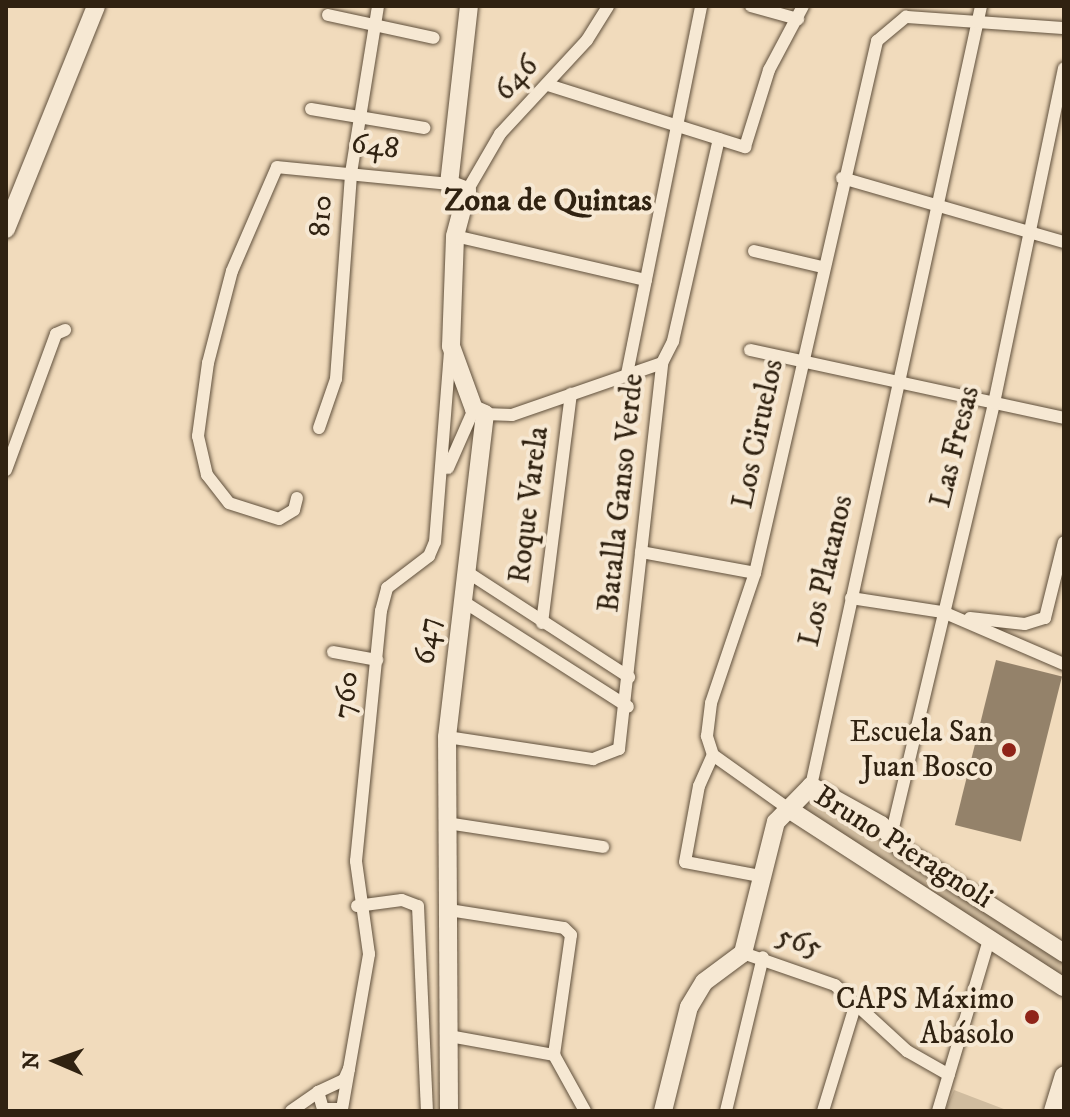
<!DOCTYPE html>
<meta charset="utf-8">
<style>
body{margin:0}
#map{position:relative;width:1070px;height:1117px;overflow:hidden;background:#f1dbbc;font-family:"IM FELL DW Pica",serif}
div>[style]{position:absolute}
.green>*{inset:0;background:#d0bc9f}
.building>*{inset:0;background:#94826a;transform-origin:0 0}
.roads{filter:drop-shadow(0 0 2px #60503c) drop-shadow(0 0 2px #60503c)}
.street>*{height:12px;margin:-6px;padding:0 6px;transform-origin:6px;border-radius:6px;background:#f6e8d3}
.secondary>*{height:18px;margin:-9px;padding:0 9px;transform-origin:9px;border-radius:9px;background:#f6e8d3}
.dots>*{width:22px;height:22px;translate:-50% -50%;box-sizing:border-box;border:4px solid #f6e8d3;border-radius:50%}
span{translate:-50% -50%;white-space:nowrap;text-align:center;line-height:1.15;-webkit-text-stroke:8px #f6e8d3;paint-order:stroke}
.street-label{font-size:30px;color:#302211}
.poi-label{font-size:30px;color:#302211}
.right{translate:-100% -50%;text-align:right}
.neighbourhood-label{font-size:32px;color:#302211;font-weight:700}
.frame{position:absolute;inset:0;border:8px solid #302211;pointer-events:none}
.north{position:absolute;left:16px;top:1021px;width:80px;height:80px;-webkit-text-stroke:6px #f6e8d3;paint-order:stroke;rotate:272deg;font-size:22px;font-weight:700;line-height:32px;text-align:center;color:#302211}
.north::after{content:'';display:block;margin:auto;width:28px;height:36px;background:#302211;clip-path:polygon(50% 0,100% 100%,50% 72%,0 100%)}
</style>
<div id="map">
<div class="green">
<div style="clip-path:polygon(811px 786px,1064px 953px,1064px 987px,790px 810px)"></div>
<div style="clip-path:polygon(954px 1090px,1009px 1111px,945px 1111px)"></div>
</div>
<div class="building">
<div style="left:996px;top:660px;width:68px;height:170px;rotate:14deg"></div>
</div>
<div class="roads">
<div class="street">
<div style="left:751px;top:6px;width:49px;rotate:15.5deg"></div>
<div style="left:328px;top:15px;width:108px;rotate:12.2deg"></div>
<div style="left:548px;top:85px;width:207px;rotate:17.5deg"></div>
<div style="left:745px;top:147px;width:81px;rotate:-72.7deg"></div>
<div style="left:769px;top:70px;width:72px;rotate:-62deg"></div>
<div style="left:311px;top:109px;width:115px;rotate:9.5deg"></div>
<div style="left:842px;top:178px;width:231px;rotate:16.1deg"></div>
<div style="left:467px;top:191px;width:66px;rotate:-59.9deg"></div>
<div style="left:500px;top:134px;width:128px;rotate:-47.2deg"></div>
<div style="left:587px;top:40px;width:40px;rotate:-58deg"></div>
<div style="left:455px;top:236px;width:196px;rotate:13deg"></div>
<div style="left:754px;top:251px;width:70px;rotate:13.2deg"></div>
<div style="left:750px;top:350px;width:321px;rotate:12.2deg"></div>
<div style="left:627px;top:374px;width:375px;rotate:-78.6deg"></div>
<div style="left:485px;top:414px;width:27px;rotate:2deg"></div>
<div style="left:512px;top:415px;width:159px;rotate:-19.1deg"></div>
<div style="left:319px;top:428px;width:52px;rotate:-70.9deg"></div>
<div style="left:336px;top:379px;width:207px;rotate:-85.8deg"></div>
<div style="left:351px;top:173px;width:169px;rotate:-80.8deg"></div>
<div style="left:448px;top:468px;width:64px;rotate:-66.2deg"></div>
<div style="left:6px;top:470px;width:145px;rotate:-69.8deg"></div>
<div style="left:56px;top:334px;width:10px;rotate:-24deg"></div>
<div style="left:297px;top:498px;width:12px;rotate:104deg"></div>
<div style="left:294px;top:510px;width:17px;rotate:149deg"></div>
<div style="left:279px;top:519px;width:52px;rotate:-162.3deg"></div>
<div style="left:229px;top:503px;width:36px;rotate:-128deg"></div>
<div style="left:207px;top:475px;width:40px;rotate:-103deg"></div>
<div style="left:198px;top:436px;width:74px;rotate:-82.2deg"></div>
<div style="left:208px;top:363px;width:95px;rotate:-75.4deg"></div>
<div style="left:232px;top:271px;width:113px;rotate:-66.6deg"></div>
<div style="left:277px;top:167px;width:173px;rotate:5.6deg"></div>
<div style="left:641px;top:552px;width:116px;rotate:10.4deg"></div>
<div style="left:464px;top:570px;width:197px;rotate:33deg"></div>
<div style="left:851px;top:598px;width:93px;rotate:8.7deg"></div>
<div style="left:943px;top:612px;width:132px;rotate:23.3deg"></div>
<div style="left:461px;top:600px;width:198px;rotate:32.6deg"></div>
<div style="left:970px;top:618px;width:55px;rotate:6.2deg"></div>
<div style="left:1025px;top:624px;width:21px;rotate:-17deg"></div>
<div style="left:1045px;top:618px;width:78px;rotate:-76deg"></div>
<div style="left:542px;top:623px;width:231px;rotate:-82.8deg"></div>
<div style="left:333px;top:652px;width:45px;rotate:10.3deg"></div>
<div style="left:447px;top:737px;width:148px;rotate:8.6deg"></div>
<div style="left:593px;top:759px;width:28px;rotate:-21deg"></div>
<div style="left:619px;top:749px;width:388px;rotate:-83.6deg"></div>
<div style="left:662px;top:363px;width:25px;rotate:-63deg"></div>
<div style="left:673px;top:341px;width:207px;rotate:-77.2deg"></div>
<div style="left:713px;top:755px;width:95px;rotate:35.5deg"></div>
<div style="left:811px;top:786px;width:798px;rotate:-77.7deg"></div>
<div style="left:447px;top:823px;width:158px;rotate:8.7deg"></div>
<div style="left:891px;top:836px;width:445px;rotate:-76.6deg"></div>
<div style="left:994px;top:403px;width:342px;rotate:-78.2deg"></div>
<div style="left:760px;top:876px;width:76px;rotate:-169.4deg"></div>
<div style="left:685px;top:862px;width:77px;rotate:-79.6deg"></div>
<div style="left:699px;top:786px;width:34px;rotate:-66deg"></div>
<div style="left:713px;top:755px;width:20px;rotate:-108deg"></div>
<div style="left:707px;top:736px;width:33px;rotate:-83deg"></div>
<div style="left:711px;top:703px;width:137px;rotate:-71.3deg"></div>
<div style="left:755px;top:573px;width:546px;rotate:-77.08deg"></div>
<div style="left:877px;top:41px;width:38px;rotate:-40deg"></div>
<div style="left:906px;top:17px;width:158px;rotate:4deg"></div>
<div style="left:357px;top:906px;width:45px;rotate:-7.6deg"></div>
<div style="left:402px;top:900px;width:17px;rotate:21deg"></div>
<div style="left:418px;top:906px;width:205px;rotate:87.5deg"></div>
<div style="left:449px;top:910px;width:116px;rotate:8.9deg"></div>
<div style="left:564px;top:928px;width:10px;rotate:45deg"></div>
<div style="left:571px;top:935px;width:121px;rotate:98.1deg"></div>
<div style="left:554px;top:1055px;width:64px;rotate:61deg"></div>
<div style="left:743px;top:953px;width:97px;rotate:19.2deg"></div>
<div style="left:835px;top:985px;width:98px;rotate:42.5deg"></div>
<div style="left:907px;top:1051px;width:48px;rotate:29.7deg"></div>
<div style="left:449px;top:1036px;width:107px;rotate:10.3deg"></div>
<div style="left:349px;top:1069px;width:41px;rotate:99.9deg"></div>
<div style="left:342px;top:1109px;width:19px;rotate:180deg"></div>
<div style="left:323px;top:1109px;width:18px;rotate:-106deg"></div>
<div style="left:318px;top:1092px;width:29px;rotate:-25deg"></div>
<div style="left:344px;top:1080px;width:12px;rotate:-66deg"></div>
<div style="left:349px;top:1069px;width:117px;rotate:-80.1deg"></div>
<div style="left:369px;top:954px;width:94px;rotate:-98deg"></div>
<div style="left:356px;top:861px;width:251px;rotate:-84.3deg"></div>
<div style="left:381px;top:611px;width:24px;rotate:-75deg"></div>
<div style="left:387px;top:588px;width:53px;rotate:-37.3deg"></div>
<div style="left:429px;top:556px;width:15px;rotate:-67deg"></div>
<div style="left:435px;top:542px;width:190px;rotate:-85.5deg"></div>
<div style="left:291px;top:1111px;width:33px;rotate:-35deg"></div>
<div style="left:726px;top:1111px;width:158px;rotate:-76.5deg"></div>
<div style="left:823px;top:1111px;width:113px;rotate:-73deg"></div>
<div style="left:938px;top:1111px;width:182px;rotate:-73.4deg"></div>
</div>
<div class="secondary">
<div style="left:6px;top:229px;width:240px;rotate:-68deg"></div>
<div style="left:790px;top:810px;width:326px;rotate:32.9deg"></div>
<div style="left:449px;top:1111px;width:374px;rotate:-90.3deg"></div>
<div style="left:447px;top:737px;width:325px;rotate:-83.3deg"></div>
<div style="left:485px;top:414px;width:12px;rotate:-156deg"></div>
<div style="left:474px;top:409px;width:67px;rotate:-110.1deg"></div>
<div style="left:451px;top:346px;width:110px;rotate:-87.9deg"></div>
<div style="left:455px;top:236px;width:47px;rotate:-75.1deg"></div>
<div style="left:467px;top:191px;width:19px;rotate:-159deg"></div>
<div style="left:449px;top:184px;width:179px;rotate:-83.6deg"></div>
<div style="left:663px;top:1111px;width:107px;rotate:-76deg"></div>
<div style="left:689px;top:1007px;width:29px;rotate:-59deg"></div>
<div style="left:704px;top:982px;width:49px;rotate:-36.6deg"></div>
<div style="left:743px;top:953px;width:135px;rotate:-75.9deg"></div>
<div style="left:776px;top:822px;width:50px;rotate:-45.8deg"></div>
<div style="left:811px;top:786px;width:80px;rotate:29.1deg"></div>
<div style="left:881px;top:825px;width:32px;rotate:49deg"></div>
<div style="left:902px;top:849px;width:193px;rotate:32.7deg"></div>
<div style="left:1053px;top:1111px;width:37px;rotate:-73deg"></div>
</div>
</div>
<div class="dots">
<div style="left:1009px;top:750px;background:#8f2418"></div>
<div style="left:1032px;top:1017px;background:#8f2418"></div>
</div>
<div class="street-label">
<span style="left:517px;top:79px;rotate:-47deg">646</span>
<span style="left:375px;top:147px;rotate:7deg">648</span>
<span style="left:322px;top:216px;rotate:-86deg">810</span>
<span style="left:759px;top:434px;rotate:-78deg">Los Ciruelos</span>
<span style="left:956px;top:447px;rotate:-76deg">Las Fresas</span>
<span style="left:622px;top:493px;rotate:-84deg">Batalla Ganso Verde</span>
<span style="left:530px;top:505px;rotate:-83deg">Roque Varela</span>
<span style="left:827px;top:571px;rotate:-77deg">Los Platanos</span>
<span style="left:428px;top:641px;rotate:-84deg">647</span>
<span style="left:347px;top:695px;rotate:-84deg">760</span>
<span style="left:903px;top:848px;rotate:32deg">Bruno Pieragnoli</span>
<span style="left:799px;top:943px;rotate:19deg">565</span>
</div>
<div class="poi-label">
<span class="right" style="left:993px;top:750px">Escuela San<br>Juan Bosco</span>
<span class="right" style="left:1014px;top:1017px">CAPS Máximo<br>Abásolo</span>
</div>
<div class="neighbourhood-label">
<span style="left:548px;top:201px">Zona de Quintas</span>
</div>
<div class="frame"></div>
<div class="north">N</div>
</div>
